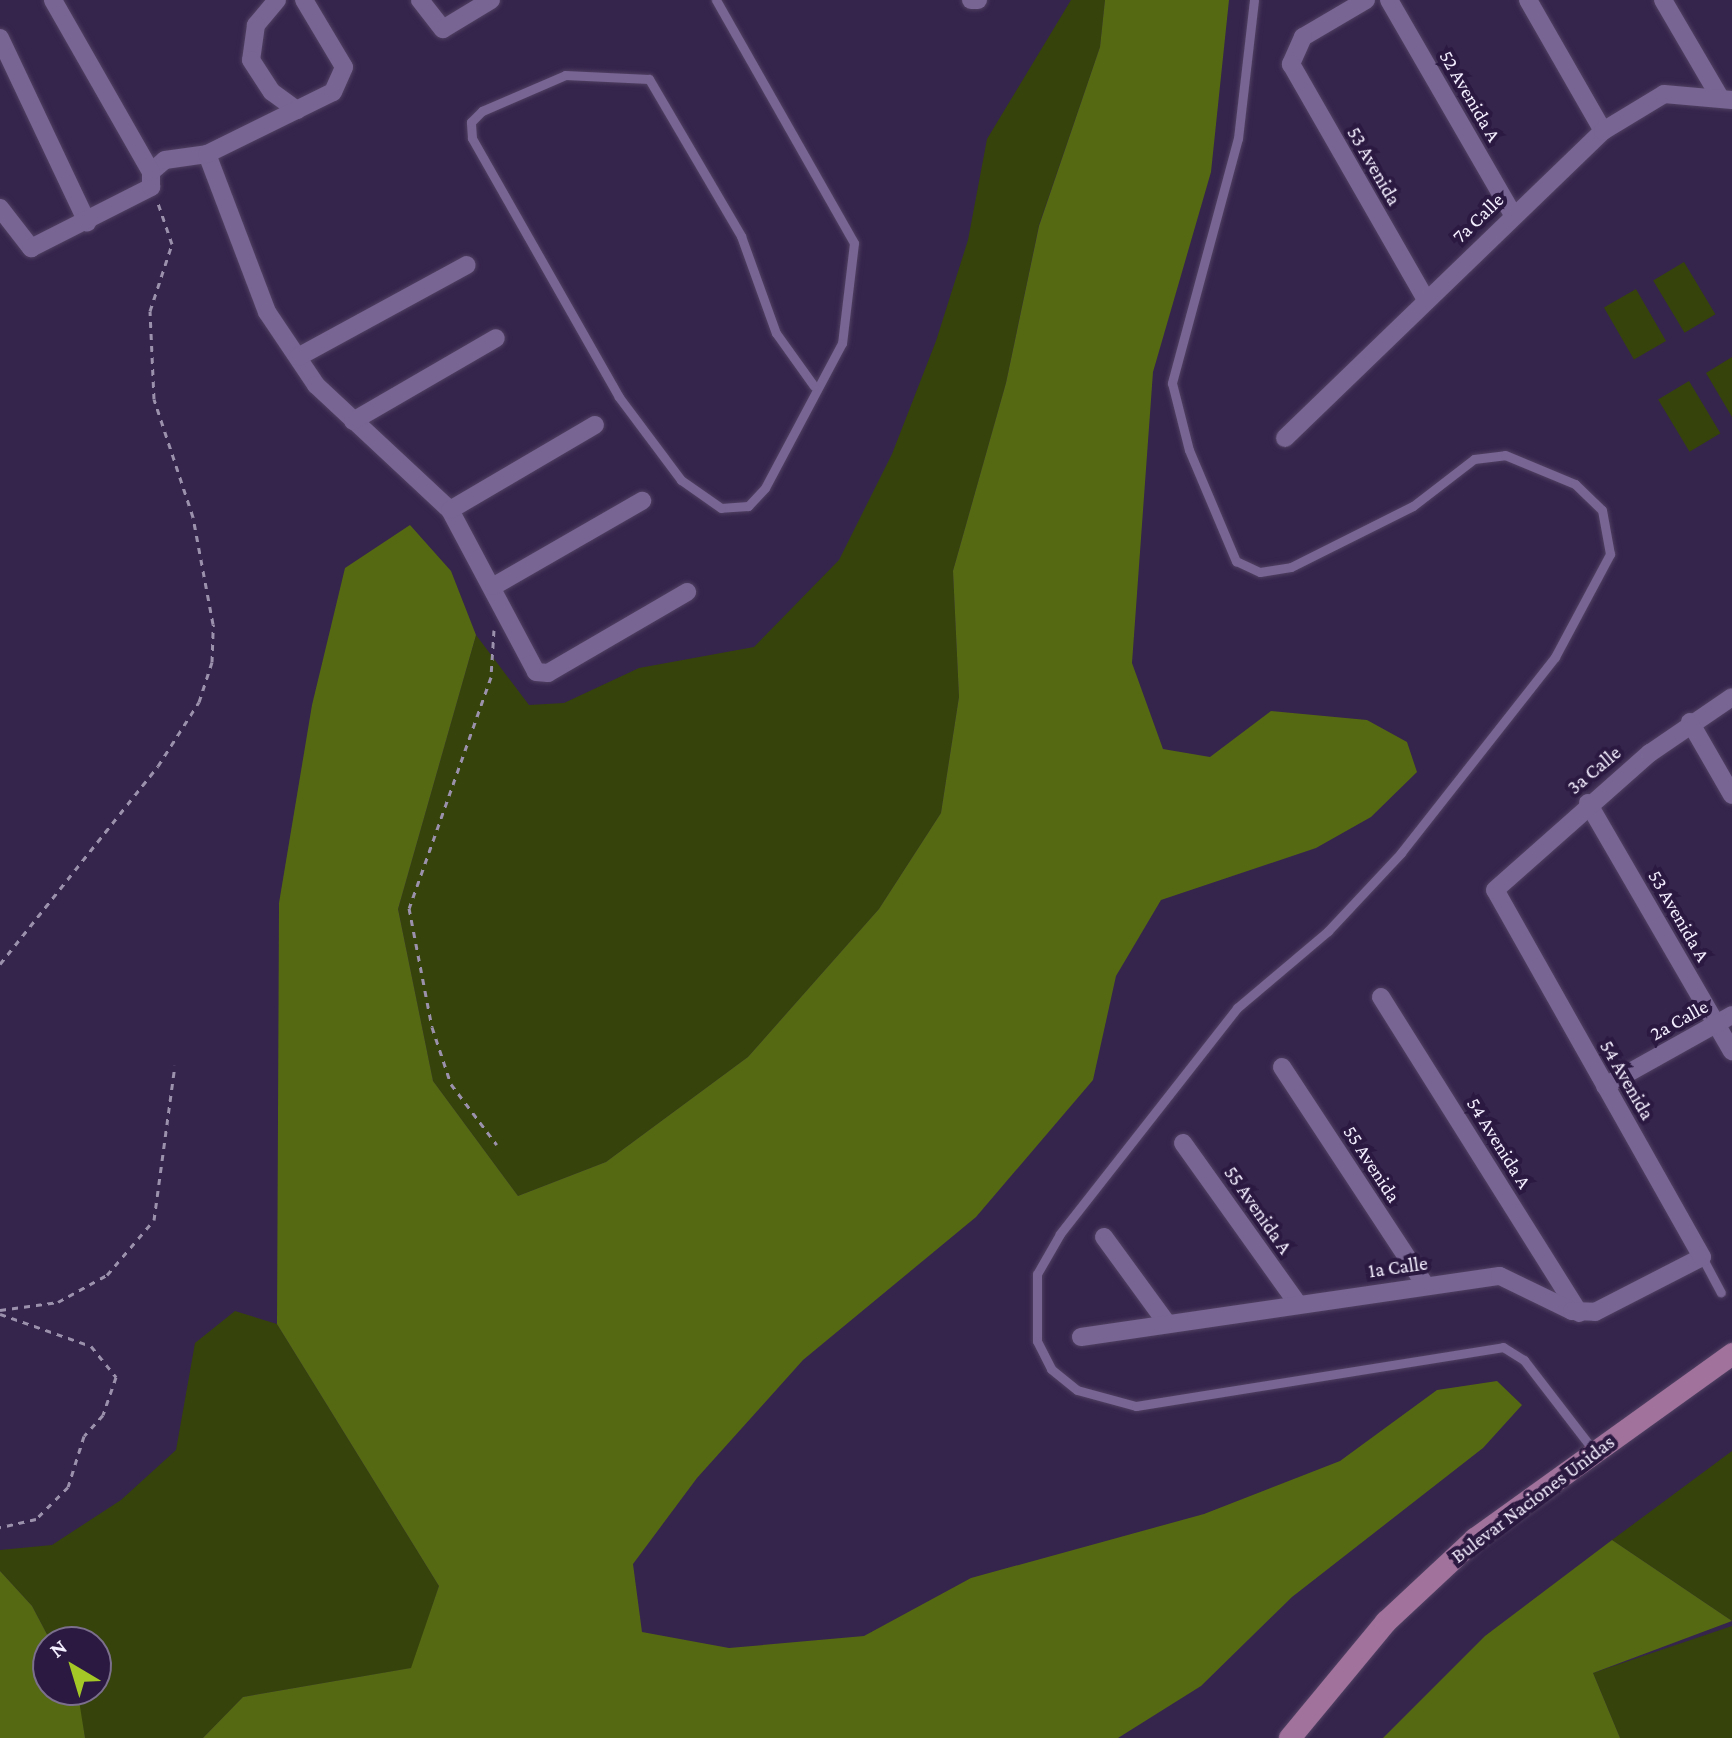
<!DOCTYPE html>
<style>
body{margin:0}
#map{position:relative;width:1732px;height:1738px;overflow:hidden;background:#35244c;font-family:"Crimson Pro",serif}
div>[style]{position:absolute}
.green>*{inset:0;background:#36440b;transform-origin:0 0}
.forest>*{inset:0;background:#556913}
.path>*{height:3px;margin-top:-1.5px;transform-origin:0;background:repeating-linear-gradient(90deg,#9b91ac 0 6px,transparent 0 12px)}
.roads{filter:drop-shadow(0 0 2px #514162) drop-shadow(0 0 2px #514162)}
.service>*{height:9px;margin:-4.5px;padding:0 4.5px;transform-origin:4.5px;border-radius:4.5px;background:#786593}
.minor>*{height:18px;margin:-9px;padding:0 9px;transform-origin:9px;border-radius:9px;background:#786593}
.secondary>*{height:22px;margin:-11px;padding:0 11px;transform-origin:11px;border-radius:11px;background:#a0729c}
span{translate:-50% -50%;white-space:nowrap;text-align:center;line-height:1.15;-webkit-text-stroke:8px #2b1941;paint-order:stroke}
.street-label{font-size:20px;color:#f4efff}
.north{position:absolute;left:32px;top:1626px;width:80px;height:80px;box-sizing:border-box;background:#2b1941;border:2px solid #7b6f8d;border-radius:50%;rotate:322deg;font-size:22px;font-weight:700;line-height:32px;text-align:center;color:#f4efff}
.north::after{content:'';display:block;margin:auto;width:28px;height:36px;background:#a4c825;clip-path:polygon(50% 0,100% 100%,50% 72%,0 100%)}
</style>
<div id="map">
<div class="green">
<div style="clip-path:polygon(1071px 0,1105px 0,1100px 47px,1039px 225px,1006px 383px,953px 571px,959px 697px,941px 813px,879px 909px,748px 1057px,606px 1162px,518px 1196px,433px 1081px,398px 909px,476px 635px,529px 705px,564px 703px,639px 668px,754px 647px,839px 560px,892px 454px,936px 341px,968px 240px,987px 139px)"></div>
<div style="left:1684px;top:262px;width:61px;height:36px;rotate:59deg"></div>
<div style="left:1636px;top:289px;width:60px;height:37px;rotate:60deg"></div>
<div style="clip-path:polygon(1732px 357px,1732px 417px,1706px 373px)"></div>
<div style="left:1689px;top:381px;width:61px;height:36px;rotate:59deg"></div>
<div style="clip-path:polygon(235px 1311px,277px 1324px,439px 1586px,412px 1668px,243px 1697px,203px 1738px,85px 1738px,76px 1690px,96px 1690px,96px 1642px,51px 1642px,32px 1606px,0 1571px,0 1550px,52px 1545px,121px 1500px,176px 1450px,195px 1343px)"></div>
<div style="clip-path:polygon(1732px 1451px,1732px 1621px,1612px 1540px)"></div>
<div style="clip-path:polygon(1732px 1626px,1732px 1738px,1620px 1738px,1593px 1673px)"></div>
</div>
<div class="forest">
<div style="clip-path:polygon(1105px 0,1229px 0,1211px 172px,1153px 372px,1132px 663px,1163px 749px,1210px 757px,1271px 711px,1367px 720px,1407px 742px,1417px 772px,1371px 817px,1316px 848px,1161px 900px,1116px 976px,1093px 1080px,976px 1217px,803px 1360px,697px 1478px,633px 1564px,642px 1632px,729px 1648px,864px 1636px,971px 1578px,1204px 1514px,1340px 1461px,1437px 1390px,1497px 1381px,1522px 1405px,1483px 1448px,1292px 1597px,1201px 1686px,1118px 1738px,203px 1738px,243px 1697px,411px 1668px,439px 1586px,277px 1324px,279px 903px,312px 705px,345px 568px,410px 525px,451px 571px,476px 635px,398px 909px,433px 1081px,518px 1196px,606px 1162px,748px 1057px,879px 909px,941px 813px,959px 697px,953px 571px,1006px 383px,1039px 226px,1100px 47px)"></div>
<div style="clip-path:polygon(1612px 1540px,1732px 1621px,1593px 1673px,1620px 1738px,1383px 1738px,1485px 1636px)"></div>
<div style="clip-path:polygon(0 1571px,32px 1606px,51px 1642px,48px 1690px,78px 1694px,85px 1738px,0 1738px)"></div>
</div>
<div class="path">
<div style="left:494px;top:630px;width:47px;rotate:93.7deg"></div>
<div style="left:491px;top:677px;width:245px;rotate:109.5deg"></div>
<div style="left:409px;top:908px;width:121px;rotate:79.1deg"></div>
<div style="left:432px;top:1027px;width:60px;rotate:71.6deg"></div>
<div style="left:451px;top:1084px;width:76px;rotate:53deg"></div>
<div style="left:0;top:964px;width:253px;rotate:-51.4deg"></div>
<div style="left:158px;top:766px;width:76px;rotate:-57.4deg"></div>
<div style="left:199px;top:702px;width:42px;rotate:-72deg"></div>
<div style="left:212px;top:662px;width:38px;rotate:-88deg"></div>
<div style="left:213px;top:624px;width:109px;rotate:-100.6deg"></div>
<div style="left:193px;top:517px;width:124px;rotate:-108.3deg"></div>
<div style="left:154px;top:399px;width:88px;rotate:-92.6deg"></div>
<div style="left:150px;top:311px;width:71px;rotate:-71.8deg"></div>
<div style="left:172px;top:244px;width:43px;rotate:-108.9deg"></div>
<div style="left:0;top:1310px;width:59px;rotate:-7.9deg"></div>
<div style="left:58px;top:1302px;width:56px;rotate:-28.9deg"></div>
<div style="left:107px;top:1275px;width:72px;rotate:-49.5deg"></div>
<div style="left:154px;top:1220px;width:156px;rotate:-82.3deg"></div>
<div style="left:0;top:1314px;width:96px;rotate:19.4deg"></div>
<div style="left:91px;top:1346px;width:40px;rotate:51deg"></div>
<div style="left:116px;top:1377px;width:40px;rotate:108.9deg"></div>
<div style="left:103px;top:1415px;width:28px;rotate:132deg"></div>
<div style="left:84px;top:1436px;width:53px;rotate:107.4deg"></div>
<div style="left:68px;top:1487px;width:45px;rotate:135deg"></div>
<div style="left:36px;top:1519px;width:37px;rotate:167deg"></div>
</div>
<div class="roads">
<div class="service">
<div style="left:716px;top:0;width:279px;rotate:60.4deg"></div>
<div style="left:854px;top:243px;width:101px;rotate:96.8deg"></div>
<div style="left:842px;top:343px;width:164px;rotate:118deg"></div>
<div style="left:765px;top:488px;width:25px;rotate:133deg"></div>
<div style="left:748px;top:506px;width:27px;rotate:176deg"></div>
<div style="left:721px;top:508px;width:49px;rotate:-145deg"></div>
<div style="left:681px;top:480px;width:104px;rotate:-126.8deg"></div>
<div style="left:619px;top:397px;width:298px;rotate:-119.6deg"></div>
<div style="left:472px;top:138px;width:16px;rotate:-94deg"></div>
<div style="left:471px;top:122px;width:16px;rotate:-45deg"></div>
<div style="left:482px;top:111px;width:90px;rotate:-23.4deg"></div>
<div style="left:565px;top:75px;width:84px;rotate:2.7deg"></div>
<div style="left:649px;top:79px;width:182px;rotate:59.6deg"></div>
<div style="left:741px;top:236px;width:103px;rotate:70.2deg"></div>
<div style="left:776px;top:333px;width:65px;rotate:54.4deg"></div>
<div style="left:1254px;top:0;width:139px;rotate:96.6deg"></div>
<div style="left:1238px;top:138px;width:254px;rotate:105.1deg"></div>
<div style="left:1172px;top:383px;width:69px;rotate:75.8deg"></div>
<div style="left:1189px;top:450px;width:121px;rotate:67.1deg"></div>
<div style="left:1236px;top:561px;width:26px;rotate:25deg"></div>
<div style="left:1260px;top:572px;width:31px;rotate:-9deg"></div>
<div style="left:1291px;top:567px;width:136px;rotate:-26.6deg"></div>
<div style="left:1413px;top:506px;width:77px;rotate:-37.6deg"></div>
<div style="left:1474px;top:459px;width:31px;rotate:-7deg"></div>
<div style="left:1505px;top:455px;width:76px;rotate:22.5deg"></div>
<div style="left:1575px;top:484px;width:37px;rotate:44deg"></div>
<div style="left:1602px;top:510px;width:45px;rotate:79.7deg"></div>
<div style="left:1610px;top:554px;width:117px;rotate:118.1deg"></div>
<div style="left:1555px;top:657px;width:249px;rotate:128.2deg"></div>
<div style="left:1401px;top:853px;width:107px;rotate:133.1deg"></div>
<div style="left:1328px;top:931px;width:119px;rotate:139.8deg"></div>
<div style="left:1237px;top:1008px;width:287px;rotate:128.1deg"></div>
<div style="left:1060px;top:1234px;width:46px;rotate:119.9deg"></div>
<div style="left:1037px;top:1274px;width:67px;rotate:90deg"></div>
<div style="left:1037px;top:1341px;width:31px;rotate:63deg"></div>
<div style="left:1051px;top:1369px;width:33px;rotate:39deg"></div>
<div style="left:1077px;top:1390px;width:61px;rotate:15.2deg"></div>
<div style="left:1136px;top:1406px;width:372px;rotate:-9.1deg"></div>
<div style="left:1503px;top:1347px;width:25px;rotate:32deg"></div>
<div style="left:1524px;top:1360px;width:115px;rotate:52.4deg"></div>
<div style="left:1702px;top:1257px;width:40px;rotate:62deg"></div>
</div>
<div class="minor">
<div style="left:277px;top:0;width:33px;rotate:130deg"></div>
<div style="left:256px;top:25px;width:35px;rotate:98deg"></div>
<div style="left:251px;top:60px;width:38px;rotate:57deg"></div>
<div style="left:272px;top:92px;width:31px;rotate:36deg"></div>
<div style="left:420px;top:0;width:37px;rotate:52deg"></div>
<div style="left:443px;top:29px;width:56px;rotate:-31.1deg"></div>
<div style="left:971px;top:0;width:7px"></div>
<div style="left:1366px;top:0;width:73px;rotate:149.6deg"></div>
<div style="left:1303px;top:37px;width:30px;rotate:114deg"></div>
<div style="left:1291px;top:64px;width:272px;rotate:60.2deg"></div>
<div style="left:1389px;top:0;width:248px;rotate:60deg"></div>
<div style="left:1528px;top:0;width:151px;rotate:60.2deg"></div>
<div style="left:1663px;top:0;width:111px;rotate:59.7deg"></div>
<div style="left:0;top:38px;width:204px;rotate:64.7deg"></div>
<div style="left:207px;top:154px;width:169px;rotate:69.2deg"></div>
<div style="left:267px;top:312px;width:88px;rotate:56.1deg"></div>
<div style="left:316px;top:385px;width:183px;rotate:43deg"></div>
<div style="left:450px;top:510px;width:183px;rotate:62deg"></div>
<div style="left:536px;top:672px;width:12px;rotate:5deg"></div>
<div style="left:548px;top:673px;width:161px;rotate:-30.2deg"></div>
<div style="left:151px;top:172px;width:18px;rotate:-41deg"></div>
<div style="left:165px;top:160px;width:42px;rotate:-8.1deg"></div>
<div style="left:207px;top:154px;width:140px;rotate:-26.2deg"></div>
<div style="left:333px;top:92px;width:27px;rotate:-66deg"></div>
<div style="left:344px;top:67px;width:78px;rotate:-120.8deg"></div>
<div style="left:0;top:208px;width:51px;rotate:52.2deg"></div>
<div style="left:31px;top:248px;width:135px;rotate:-26.9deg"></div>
<div style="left:151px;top:187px;width:15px;rotate:-90deg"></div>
<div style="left:151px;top:172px;width:198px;rotate:-119.7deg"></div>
<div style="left:298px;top:357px;width:192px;rotate:-28.6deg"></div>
<div style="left:353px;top:421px;width:165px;rotate:-30.1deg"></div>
<div style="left:1285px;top:438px;width:442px;rotate:-44deg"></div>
<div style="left:1603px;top:131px;width:71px;rotate:-31.2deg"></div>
<div style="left:1664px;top:94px;width:68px;rotate:5deg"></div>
<div style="left:450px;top:510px;width:168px;rotate:-30.4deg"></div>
<div style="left:494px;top:586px;width:171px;rotate:-29.9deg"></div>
<div style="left:1690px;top:722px;width:84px;rotate:60.1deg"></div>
<div style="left:1588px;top:803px;width:287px;rotate:59.9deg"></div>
<div style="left:1381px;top:997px;width:373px;rotate:57.9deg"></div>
<div style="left:1282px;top:1067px;width:261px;rotate:56.7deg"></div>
<div style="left:1605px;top:1086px;width:145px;rotate:-29.2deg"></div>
<div style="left:1183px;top:1143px;width:196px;rotate:54.5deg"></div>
<div style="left:1104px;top:1237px;width:105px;rotate:53.9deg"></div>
<div style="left:1081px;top:1337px;width:423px;rotate:-8.3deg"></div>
<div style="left:1500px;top:1276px;width:80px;rotate:25.9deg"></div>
<div style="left:1572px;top:1311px;width:23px;rotate:2deg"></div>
<div style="left:1595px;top:1312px;width:120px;rotate:-27.2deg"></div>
<div style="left:1702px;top:1257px;width:421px;rotate:-119.4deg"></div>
<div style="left:1495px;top:890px;width:207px;rotate:-41.5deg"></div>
<div style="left:1650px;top:753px;width:99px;rotate:-34.3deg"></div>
</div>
<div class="secondary">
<div style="left:1290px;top:1738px;width:151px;rotate:-50.4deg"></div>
<div style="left:1386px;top:1622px;width:122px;rotate:-43deg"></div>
<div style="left:1475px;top:1539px;width:317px;rotate:-35.7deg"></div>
</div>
</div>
<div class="street-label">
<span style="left:1470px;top:96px;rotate:60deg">52 Avenida A</span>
<span style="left:1374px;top:166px;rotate:60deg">53 Avenida</span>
<span style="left:1478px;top:218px;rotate:-44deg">7a Calle</span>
<span style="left:1594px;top:770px;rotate:-40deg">3a Calle</span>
<span style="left:1679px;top:916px;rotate:60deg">53 Avenida A</span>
<span style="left:1679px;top:1020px;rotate:-29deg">2a Calle</span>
<span style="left:1627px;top:1080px;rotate:60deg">54 Avenida</span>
<span style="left:1499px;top:1143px;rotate:58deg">54 Avenida A</span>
<span style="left:1372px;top:1164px;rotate:57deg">55 Avenida</span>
<span style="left:1258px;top:1210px;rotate:55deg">55 Avenida A</span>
<span style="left:1398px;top:1267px;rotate:-8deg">1a Calle</span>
<span style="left:1533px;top:1499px;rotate:-37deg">Bulevar Naciones Unidas</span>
</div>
<div class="north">N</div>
</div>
